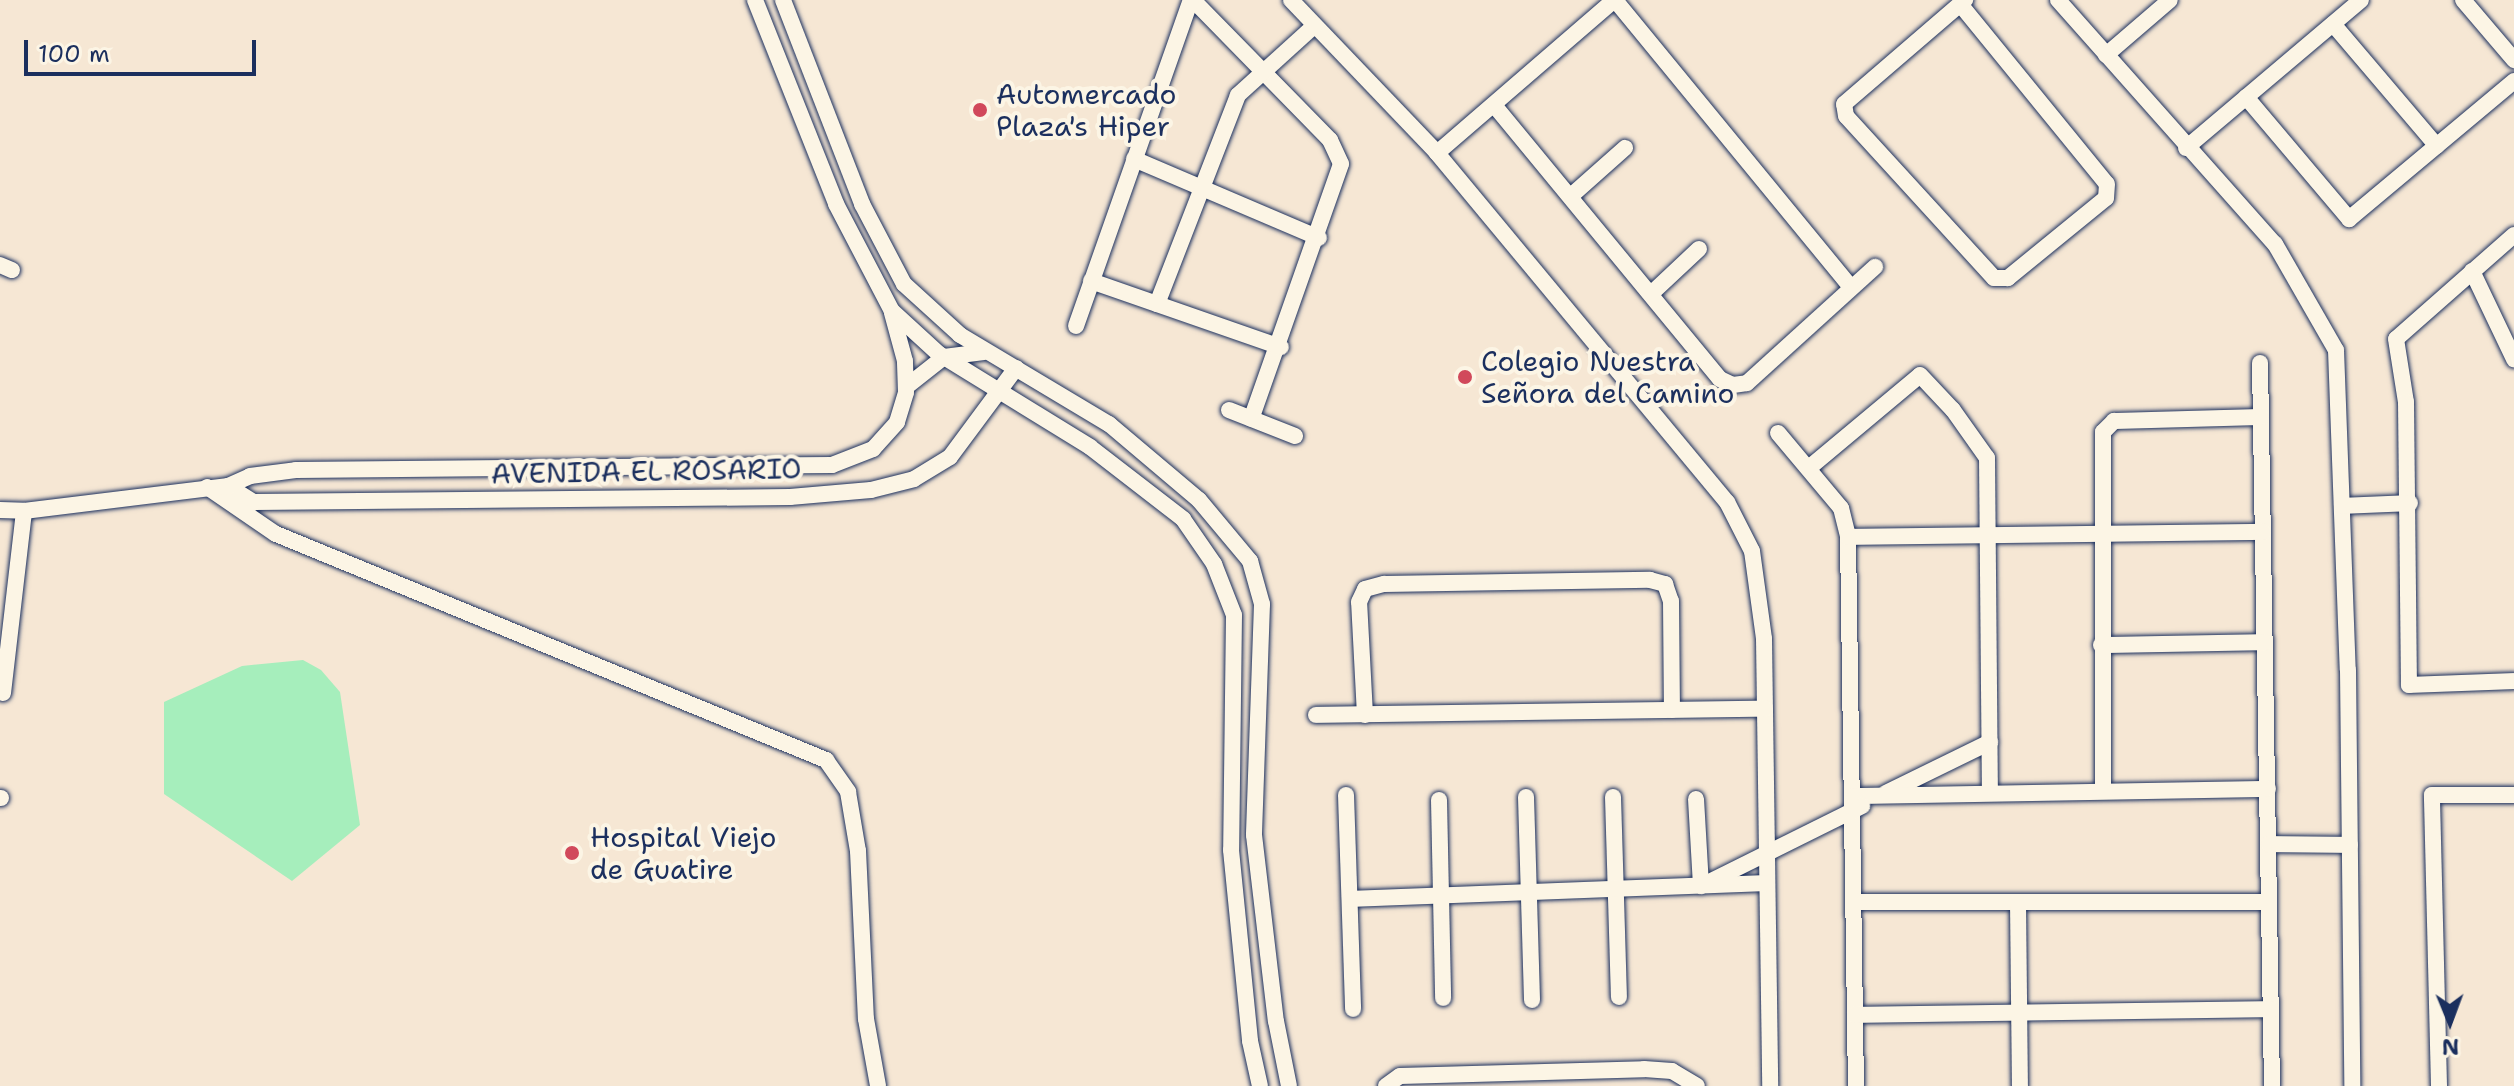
<!DOCTYPE html>
<meta charset="utf-8">
<style>
body{margin:0}
#map{position:relative;width:2514px;height:1086px;overflow:hidden;background:#f6e7d4;font-family:"Shantell Sans",sans-serif}
div>[style]{position:absolute}
.green>*{inset:0;background:#a6eebc}
.roads{filter:drop-shadow(0 0 2px #1b2f5e) drop-shadow(0 0 2px #1b2f5e)}
.minor>*{height:16px;margin:-8px;padding:0 8px;transform-origin:8px;border-radius:8px;background:#fcf5e5}
.dots>*{width:22px;height:22px;translate:-50% -50%;box-sizing:border-box;border:4px solid #fcf5e5;border-radius:50%}
span{translate:-50% -50%;white-space:nowrap;text-align:center;line-height:1.15;-webkit-text-stroke:8px #fcf5e5;paint-order:stroke}
.poi-label{font-size:28px;color:#1b2f5e}
.left{translate:0 -50%;text-align:left}
.street-label{font-size:28px;color:#1b2f5e}
.north{position:absolute;left:2410px;top:982px;width:80px;height:80px;-webkit-text-stroke:6px #fcf5e5;paint-order:stroke;rotate:179deg;font-size:22px;font-weight:700;line-height:32px;text-align:center;color:#1b2f5e}
.north::after{content:'';display:block;margin:auto;width:28px;height:36px;background:#1b2f5e;clip-path:polygon(50% 0,100% 100%,50% 72%,0 100%)}
.scale{position:absolute;left:24px;top:40px;width:232px;height:36px;box-sizing:border-box;border:4px solid #1b2f5e;border-top:0;padding-left:10px;font-size:24px;line-height:28px;white-space:nowrap;color:#1b2f5e;-webkit-text-stroke:6px #fcf5e5;paint-order:stroke}
</style>
<div id="map">
<div class="green">
<div style="clip-path:polygon(303px 660px,321px 670px,340px 692px,360px 825px,292px 881px,164px 794px,164px 702px,242px 666px)"></div>
</div>
<div class="roads">
<div class="minor">
<div style="left:755px;top:0;width:219px;rotate:68.3deg"></div>
<div style="left:836px;top:204px;width:121px;rotate:62.4deg"></div>
<div style="left:892px;top:311px;width:64px;rotate:42.5deg"></div>
<div style="left:939px;top:354px;width:177px;rotate:31.6deg"></div>
<div style="left:1090px;top:447px;width:118px;rotate:37.7deg"></div>
<div style="left:1183px;top:519px;width:55px;rotate:55.4deg"></div>
<div style="left:1214px;top:564px;width:55px;rotate:68.6deg"></div>
<div style="left:1234px;top:615px;width:235px;rotate:90.7deg"></div>
<div style="left:1231px;top:850px;width:192px;rotate:84.3deg"></div>
<div style="left:1250px;top:1041px;width:46px;rotate:77.5deg"></div>
<div style="left:783px;top:0;width:219px;rotate:68.8deg"></div>
<div style="left:862px;top:204px;width:90px;rotate:62.3deg"></div>
<div style="left:904px;top:284px;width:76px;rotate:42.3deg"></div>
<div style="left:960px;top:335px;width:174px;rotate:30.9deg"></div>
<div style="left:1109px;top:424px;width:118px;rotate:40.2deg"></div>
<div style="left:1199px;top:500px;width:80px;rotate:50.1deg"></div>
<div style="left:1250px;top:561px;width:45px;rotate:74.4deg"></div>
<div style="left:1262px;top:604px;width:231px;rotate:92deg"></div>
<div style="left:1254px;top:835px;width:187px;rotate:83.3deg"></div>
<div style="left:1276px;top:1021px;width:66px;rotate:78.7deg"></div>
<div style="left:1193px;top:0;width:196px;rotate:45.6deg"></div>
<div style="left:1330px;top:140px;width:26px;rotate:65deg"></div>
<div style="left:1341px;top:164px;width:270px;rotate:109.4deg"></div>
<div style="left:1291px;top:0;width:211px;rotate:46.3deg"></div>
<div style="left:1437px;top:153px;width:454px;rotate:50.3deg"></div>
<div style="left:1727px;top:502px;width:55px;rotate:63deg"></div>
<div style="left:1752px;top:551px;width:89px;rotate:82.2deg"></div>
<div style="left:1764px;top:639px;width:447px;rotate:89.2deg"></div>
<div style="left:1615px;top:0;width:372px;rotate:50.6deg"></div>
<div style="left:2058px;top:0;width:327px;rotate:48.4deg"></div>
<div style="left:2275px;top:244px;width:122px;rotate:60.1deg"></div>
<div style="left:2336px;top:350px;width:320px;rotate:87.9deg"></div>
<div style="left:2348px;top:670px;width:416px;rotate:89.4deg"></div>
<div style="left:2463px;top:0;width:79px;rotate:49.6deg"></div>
<div style="left:1960px;top:4px;width:232px;rotate:50.8deg"></div>
<div style="left:2107px;top:184px;width:14px;rotate:94deg"></div>
<div style="left:2106px;top:198px;width:127px;rotate:140.8deg"></div>
<div style="left:2008px;top:278px;width:14px;rotate:180deg"></div>
<div style="left:1994px;top:278px;width:219px;rotate:-132.4deg"></div>
<div style="left:1846px;top:116px;width:12px;rotate:-99deg"></div>
<div style="left:1844px;top:104px;width:160px;rotate:-40.7deg"></div>
<div style="left:2333px;top:24px;width:160px;rotate:49.6deg"></div>
<div style="left:2106px;top:55px;width:84px;rotate:-40.7deg"></div>
<div style="left:2246px;top:97px;width:160px;rotate:49.8deg"></div>
<div style="left:2349px;top:219px;width:215px;rotate:-39.9deg"></div>
<div style="left:1494px;top:105px;width:355px;rotate:50.5deg"></div>
<div style="left:1720px;top:379px;width:14px;rotate:25deg"></div>
<div style="left:1733px;top:385px;width:14px;rotate:-8deg"></div>
<div style="left:1747px;top:383px;width:173px;rotate:-42.2deg"></div>
<div style="left:2186px;top:148px;width:229px;rotate:-40.2deg"></div>
<div style="left:1437px;top:153px;width:234px;rotate:-40.8deg"></div>
<div style="left:1134px;top:159px;width:201px;rotate:23.1deg"></div>
<div style="left:1572px;top:195px;width:71px;rotate:-41.6deg"></div>
<div style="left:2514px;top:235px;width:157px;rotate:138.6deg"></div>
<div style="left:2396px;top:339px;width:64px;rotate:81deg"></div>
<div style="left:2406px;top:402px;width:283px;rotate:89.4deg"></div>
<div style="left:2409px;top:685px;width:105px;rotate:-2.2deg"></div>
<div style="left:0;top:265px;width:13px;rotate:23deg"></div>
<div style="left:2472px;top:271px;width:98px;rotate:64.5deg"></div>
<div style="left:1091px;top:281px;width:201px;rotate:19.2deg"></div>
<div style="left:1653px;top:292px;width:63px;rotate:-43.1deg"></div>
<div style="left:1157px;top:304px;width:224px;rotate:-68.8deg"></div>
<div style="left:1238px;top:95px;width:103px;rotate:-42.2deg"></div>
<div style="left:1076px;top:326px;width:346px;rotate:-70.6deg"></div>
<div style="left:2260px;top:363px;width:723px;rotate:89.05deg"></div>
<div style="left:906px;top:387px;width:48px;rotate:-38.3deg"></div>
<div style="left:944px;top:357px;width:40px;rotate:-7.1deg"></div>
<div style="left:1229px;top:410px;width:71px;rotate:21.5deg"></div>
<div style="left:1778px;top:433px;width:98px;rotate:50deg"></div>
<div style="left:1841px;top:508px;width:30px;rotate:76deg"></div>
<div style="left:1848px;top:537px;width:549px;rotate:89.17deg"></div>
<div style="left:1810px;top:467px;width:143px;rotate:-39.9deg"></div>
<div style="left:1920px;top:375px;width:48px;rotate:46.7deg"></div>
<div style="left:1953px;top:410px;width:59px;rotate:54.7deg"></div>
<div style="left:1987px;top:458px;width:335px;rotate:89.5deg"></div>
<div style="left:228px;top:486px;width:31px;rotate:32deg"></div>
<div style="left:254px;top:502px;width:536px;rotate:-0.53deg"></div>
<div style="left:790px;top:497px;width:81px;rotate:-4.9deg"></div>
<div style="left:871px;top:490px;width:44px;rotate:-14.3deg"></div>
<div style="left:914px;top:479px;width:42px;rotate:-31.4deg"></div>
<div style="left:950px;top:457px;width:111px;rotate:-53.4deg"></div>
<div style="left:207px;top:487px;width:83px;rotate:34.3deg"></div>
<div style="left:276px;top:534px;width:595px;rotate:22.34deg"></div>
<div style="left:826px;top:760px;width:39px;rotate:55deg"></div>
<div style="left:848px;top:792px;width:60px;rotate:80.4deg"></div>
<div style="left:858px;top:851px;width:168px;rotate:87.3deg"></div>
<div style="left:866px;top:1019px;width:68px;rotate:79.8deg"></div>
<div style="left:2342px;top:506px;width:68px;rotate:-2.5deg"></div>
<div style="left:0;top:510px;width:24px;rotate:2deg"></div>
<div style="left:24px;top:511px;width:206px;rotate:-7deg"></div>
<div style="left:228px;top:486px;width:24px;rotate:-24deg"></div>
<div style="left:250px;top:476px;width:46px;rotate:-7.4deg"></div>
<div style="left:296px;top:470px;width:536px;rotate:-0.53deg"></div>
<div style="left:832px;top:465px;width:44px;rotate:-21.3deg"></div>
<div style="left:873px;top:449px;width:36px;rotate:-48deg"></div>
<div style="left:897px;top:422px;width:31px;rotate:-73deg"></div>
<div style="left:906px;top:392px;width:31px;rotate:-92deg"></div>
<div style="left:905px;top:361px;width:50px;rotate:-105.2deg"></div>
<div style="left:1848px;top:537px;width:415px;rotate:-0.7deg"></div>
<div style="left:2101px;top:645px;width:164px;rotate:-1deg"></div>
<div style="left:3px;top:693px;width:183px;rotate:-83.4deg"></div>
<div style="left:1316px;top:715px;width:449px;rotate:-0.8deg"></div>
<div style="left:1365px;top:715px;width:113px;rotate:-93deg"></div>
<div style="left:1359px;top:602px;width:14px;rotate:-65deg"></div>
<div style="left:1365px;top:589px;width:20px;rotate:-15deg"></div>
<div style="left:1384px;top:584px;width:266px;rotate:-0.9deg"></div>
<div style="left:1650px;top:580px;width:16px;rotate:15deg"></div>
<div style="left:1665px;top:584px;width:18px;rotate:71deg"></div>
<div style="left:1671px;top:601px;width:109px;rotate:89.5deg"></div>
<div style="left:2103px;top:791px;width:359px;rotate:-90deg"></div>
<div style="left:2103px;top:432px;width:16px;rotate:-45deg"></div>
<div style="left:2114px;top:421px;width:147px;rotate:-1.6deg"></div>
<div style="left:1886px;top:793px;width:116px;rotate:-26.1deg"></div>
<div style="left:1346px;top:795px;width:214px;rotate:88.1deg"></div>
<div style="left:1854px;top:796px;width:414px;rotate:-1deg"></div>
<div style="left:1526px;top:797px;width:203px;rotate:88.3deg"></div>
<div style="left:1613px;top:797px;width:200px;rotate:88.3deg"></div>
<div style="left:0;top:798px;width:1px"></div>
<div style="left:1696px;top:799px;width:87px;rotate:86.7deg"></div>
<div style="left:1701px;top:886px;width:180px;rotate:-26.4deg"></div>
<div style="left:1439px;top:800px;width:198px;rotate:88.8deg"></div>
<div style="left:2269px;top:844px;width:81px;rotate:0.7deg"></div>
<div style="left:1350px;top:899px;width:416px;rotate:-2.2deg"></div>
<div style="left:1853px;top:902px;width:416px"></div>
<div style="left:2018px;top:902px;width:184px;rotate:89.4deg"></div>
<div style="left:1855px;top:1015px;width:416px;rotate:-0.8deg"></div>
<div style="left:1386px;top:1086px;width:17px;rotate:-36deg"></div>
<div style="left:1400px;top:1076px;width:244px;rotate:-1.6deg"></div>
<div style="left:1644px;top:1069px;width:28px;rotate:4deg"></div>
<div style="left:1672px;top:1071px;width:29px;rotate:31deg"></div>
<div style="left:2439px;top:1086px;width:291px;rotate:-91.4deg"></div>
<div style="left:2432px;top:795px;width:82px"></div>
</div>
</div>
<div class="dots">
<div style="left:980px;top:110px;background:#d1495b"></div>
<div style="left:1465px;top:377px;background:#d1495b"></div>
<div style="left:572px;top:853px;background:#d1495b"></div>
</div>
<div class="poi-label">
<span class="left" style="left:996px;top:110px">Automercado<br>Plaza's Hiper</span>
<span class="left" style="left:1481px;top:377px">Colegio Nuestra<br>Señora del Camino</span>
<span class="left" style="left:590px;top:853px">Hospital Viejo<br>de Guatire</span>
</div>
<div class="street-label">
<span style="left:646px;top:471px;rotate:-1deg">AVENIDA EL ROSARIO</span>
</div>
<div class="north">N</div>
<div class="scale">100 m</div>
</div>
